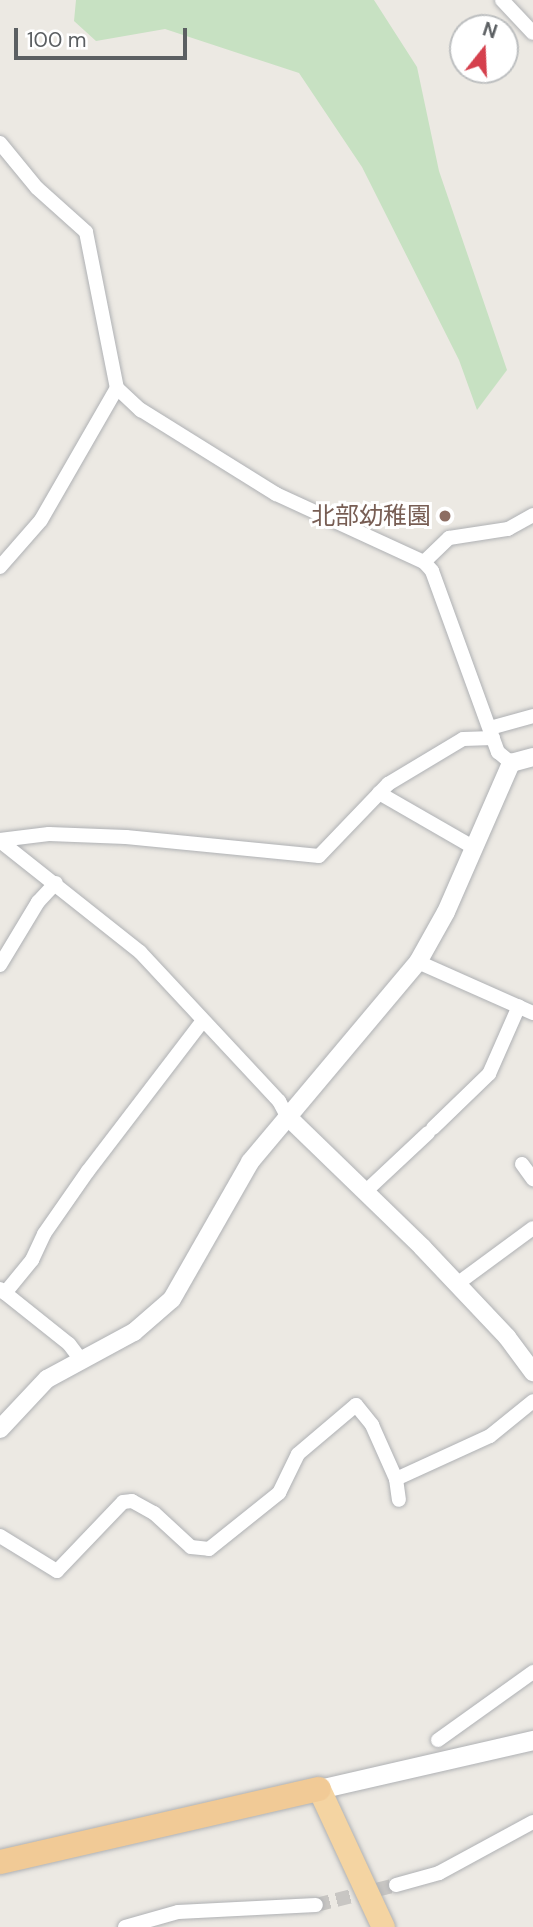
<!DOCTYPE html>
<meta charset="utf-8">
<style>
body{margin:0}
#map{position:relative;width:533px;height:1927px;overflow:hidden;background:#ece9e3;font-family:"DM Sans","Noto Sans JP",sans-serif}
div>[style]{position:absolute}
.green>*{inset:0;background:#c7e1c2}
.minor-tunnel>*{height:14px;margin-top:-7px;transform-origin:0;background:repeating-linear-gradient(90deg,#c8c6c3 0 14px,transparent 0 21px)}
.roads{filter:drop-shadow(0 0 2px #afb1b4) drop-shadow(0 0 2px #afb1b4)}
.minor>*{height:14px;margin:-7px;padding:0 7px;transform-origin:7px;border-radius:7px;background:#fff}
.tertiary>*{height:18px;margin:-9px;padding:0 9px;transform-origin:9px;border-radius:9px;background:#fff}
.secondary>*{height:19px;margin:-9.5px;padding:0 9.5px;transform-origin:9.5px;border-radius:9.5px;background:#fff}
.trunk>*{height:23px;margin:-11.5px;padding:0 11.5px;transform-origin:11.5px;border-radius:11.5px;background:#f4d4a2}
.motorway>*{height:24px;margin:-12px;padding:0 12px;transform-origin:12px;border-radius:12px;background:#f1ca96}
.dots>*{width:19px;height:19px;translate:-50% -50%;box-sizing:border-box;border:4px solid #fff;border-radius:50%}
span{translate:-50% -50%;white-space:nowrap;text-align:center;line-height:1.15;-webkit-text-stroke:6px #fff;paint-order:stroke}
.education-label{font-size:24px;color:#785e54}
.right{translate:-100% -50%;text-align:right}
.north{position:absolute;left:449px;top:14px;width:70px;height:70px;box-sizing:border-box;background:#fff;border:2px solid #bdbfc0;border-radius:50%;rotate:18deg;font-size:19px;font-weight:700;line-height:28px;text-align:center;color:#5b5f62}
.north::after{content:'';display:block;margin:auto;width:24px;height:32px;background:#d5404d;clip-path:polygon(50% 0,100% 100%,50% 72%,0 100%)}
.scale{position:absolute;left:14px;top:28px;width:173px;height:32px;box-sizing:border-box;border:4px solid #5b5f62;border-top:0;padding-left:9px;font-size:21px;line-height:24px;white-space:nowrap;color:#5b5f62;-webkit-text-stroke:5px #fff;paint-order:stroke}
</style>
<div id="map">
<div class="green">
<div style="clip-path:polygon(76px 0,374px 0,417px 67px,439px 171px,507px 370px,477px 410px,459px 360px,362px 167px,299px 73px,165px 29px,96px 41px,74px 21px)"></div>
</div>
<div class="minor-tunnel">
<div style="left:316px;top:1905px;width:82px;rotate:-14deg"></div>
</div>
<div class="roads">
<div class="minor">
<div style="left:502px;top:0;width:45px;rotate:46.8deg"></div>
<div style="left:0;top:143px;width:58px;rotate:50.6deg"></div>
<div style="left:37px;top:188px;width:66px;rotate:41.9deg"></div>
<div style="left:86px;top:232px;width:159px;rotate:78.8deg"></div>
<div style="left:117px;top:388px;width:33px;rotate:43deg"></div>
<div style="left:141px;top:410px;width:159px;rotate:31.9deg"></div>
<div style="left:276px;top:494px;width:163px;rotate:24.7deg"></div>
<div style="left:424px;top:562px;width:12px;rotate:48deg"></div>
<div style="left:432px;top:571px;width:193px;rotate:70deg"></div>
<div style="left:498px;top:752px;width:17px;rotate:40deg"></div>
<div style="left:424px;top:562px;width:35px;rotate:-44deg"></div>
<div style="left:449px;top:538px;width:60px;rotate:-8.7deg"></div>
<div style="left:508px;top:529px;width:29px;rotate:-29deg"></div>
<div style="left:0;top:567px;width:62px;rotate:-48.9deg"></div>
<div style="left:41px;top:520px;width:152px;rotate:-60.1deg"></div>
<div style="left:490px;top:728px;width:45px;rotate:-15.6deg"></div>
<div style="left:379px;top:793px;width:108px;rotate:29.9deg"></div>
<div style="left:0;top:840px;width:49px;rotate:-7deg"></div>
<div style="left:49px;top:834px;width:77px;rotate:2.2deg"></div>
<div style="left:126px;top:837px;width:194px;rotate:5.6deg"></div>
<div style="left:319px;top:856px;width:100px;rotate:-46.2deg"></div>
<div style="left:388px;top:784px;width:87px;rotate:-31deg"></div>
<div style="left:463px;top:739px;width:30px;rotate:-2deg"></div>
<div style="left:0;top:841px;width:179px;rotate:38.4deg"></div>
<div style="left:140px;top:952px;width:204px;rotate:47deg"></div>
<div style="left:279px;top:1101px;width:17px;rotate:62deg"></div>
<div style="left:418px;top:962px;width:126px;rotate:23.9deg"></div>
<div style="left:0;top:965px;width:74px;rotate:-58.9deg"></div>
<div style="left:38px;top:902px;width:26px;rotate:-47deg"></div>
<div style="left:433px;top:1128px;width:78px;rotate:-44deg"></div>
<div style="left:489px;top:1074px;width:74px;rotate:-66.2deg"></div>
<div style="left:522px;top:1164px;width:19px;rotate:54deg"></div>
<div style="left:366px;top:1191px;width:85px;rotate:-43.1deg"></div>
<div style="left:457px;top:1284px;width:94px;rotate:-36.4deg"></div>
<div style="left:0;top:1289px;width:88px;rotate:38.6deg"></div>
<div style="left:69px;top:1344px;width:21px;rotate:53deg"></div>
<div style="left:5px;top:1293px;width:43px;rotate:-50.7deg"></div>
<div style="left:32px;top:1260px;width:29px;rotate:-65deg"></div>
<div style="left:44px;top:1234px;width:77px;rotate:-55.1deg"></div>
<div style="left:88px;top:1171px;width:188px;rotate:-52.6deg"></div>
<div style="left:396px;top:1479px;width:103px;rotate:-24.6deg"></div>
<div style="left:490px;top:1436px;width:55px;rotate:-39.1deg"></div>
<div style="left:0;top:1536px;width:67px;rotate:31.6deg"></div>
<div style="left:57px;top:1571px;width:95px;rotate:-46.3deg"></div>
<div style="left:123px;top:1502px;width:9px;rotate:-6deg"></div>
<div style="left:132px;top:1501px;width:25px;rotate:29deg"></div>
<div style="left:154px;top:1513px;width:50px;rotate:42.6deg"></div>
<div style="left:191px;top:1547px;width:18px;rotate:6deg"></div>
<div style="left:209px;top:1549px;width:90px;rotate:-38.7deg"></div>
<div style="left:279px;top:1493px;width:43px;rotate:-64deg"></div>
<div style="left:298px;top:1454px;width:76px;rotate:-40.2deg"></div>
<div style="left:356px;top:1405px;width:26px;rotate:51deg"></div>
<div style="left:372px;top:1425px;width:59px;rotate:66deg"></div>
<div style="left:396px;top:1479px;width:21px;rotate:82deg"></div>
<div style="left:438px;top:1740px;width:117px;rotate:-35.6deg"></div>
<div style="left:396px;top:1885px;width:45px;rotate:-15.6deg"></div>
<div style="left:439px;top:1873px;width:107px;rotate:-28.5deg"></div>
<div style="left:125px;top:1927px;width:55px;rotate:-15.8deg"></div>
<div style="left:178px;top:1912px;width:138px;rotate:-2.9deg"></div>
</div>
<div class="tertiary">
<div style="left:287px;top:1116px;width:188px;rotate:44.1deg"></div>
<div style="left:422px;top:1247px;width:124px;rotate:46.6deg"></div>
<div style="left:507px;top:1337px;width:44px;rotate:53.4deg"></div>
<div style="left:0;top:1429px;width:69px;rotate:-46.8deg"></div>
<div style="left:47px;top:1379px;width:99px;rotate:-28.4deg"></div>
<div style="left:134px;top:1332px;width:50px;rotate:-41deg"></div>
<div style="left:172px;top:1299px;width:158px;rotate:-60.3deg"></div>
<div style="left:250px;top:1162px;width:261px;rotate:-50deg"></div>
<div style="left:418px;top:962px;width:57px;rotate:-60.8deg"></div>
<div style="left:446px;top:912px;width:163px;rotate:-66.4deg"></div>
<div style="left:511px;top:763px;width:23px;rotate:-15deg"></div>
</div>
<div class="secondary">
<div style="left:319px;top:1789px;width:220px;rotate:-12.9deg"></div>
</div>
<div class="trunk">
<div style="left:319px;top:1789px;width:152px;rotate:65.1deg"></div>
</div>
<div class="motorway">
<div style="left:0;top:1862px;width:327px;rotate:-12.9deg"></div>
</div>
</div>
<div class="dots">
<div style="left:445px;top:516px;background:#8d6e63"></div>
</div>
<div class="education-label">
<span class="right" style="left:431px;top:516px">北部幼稚園</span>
</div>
<div class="north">N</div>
<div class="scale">100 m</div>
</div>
